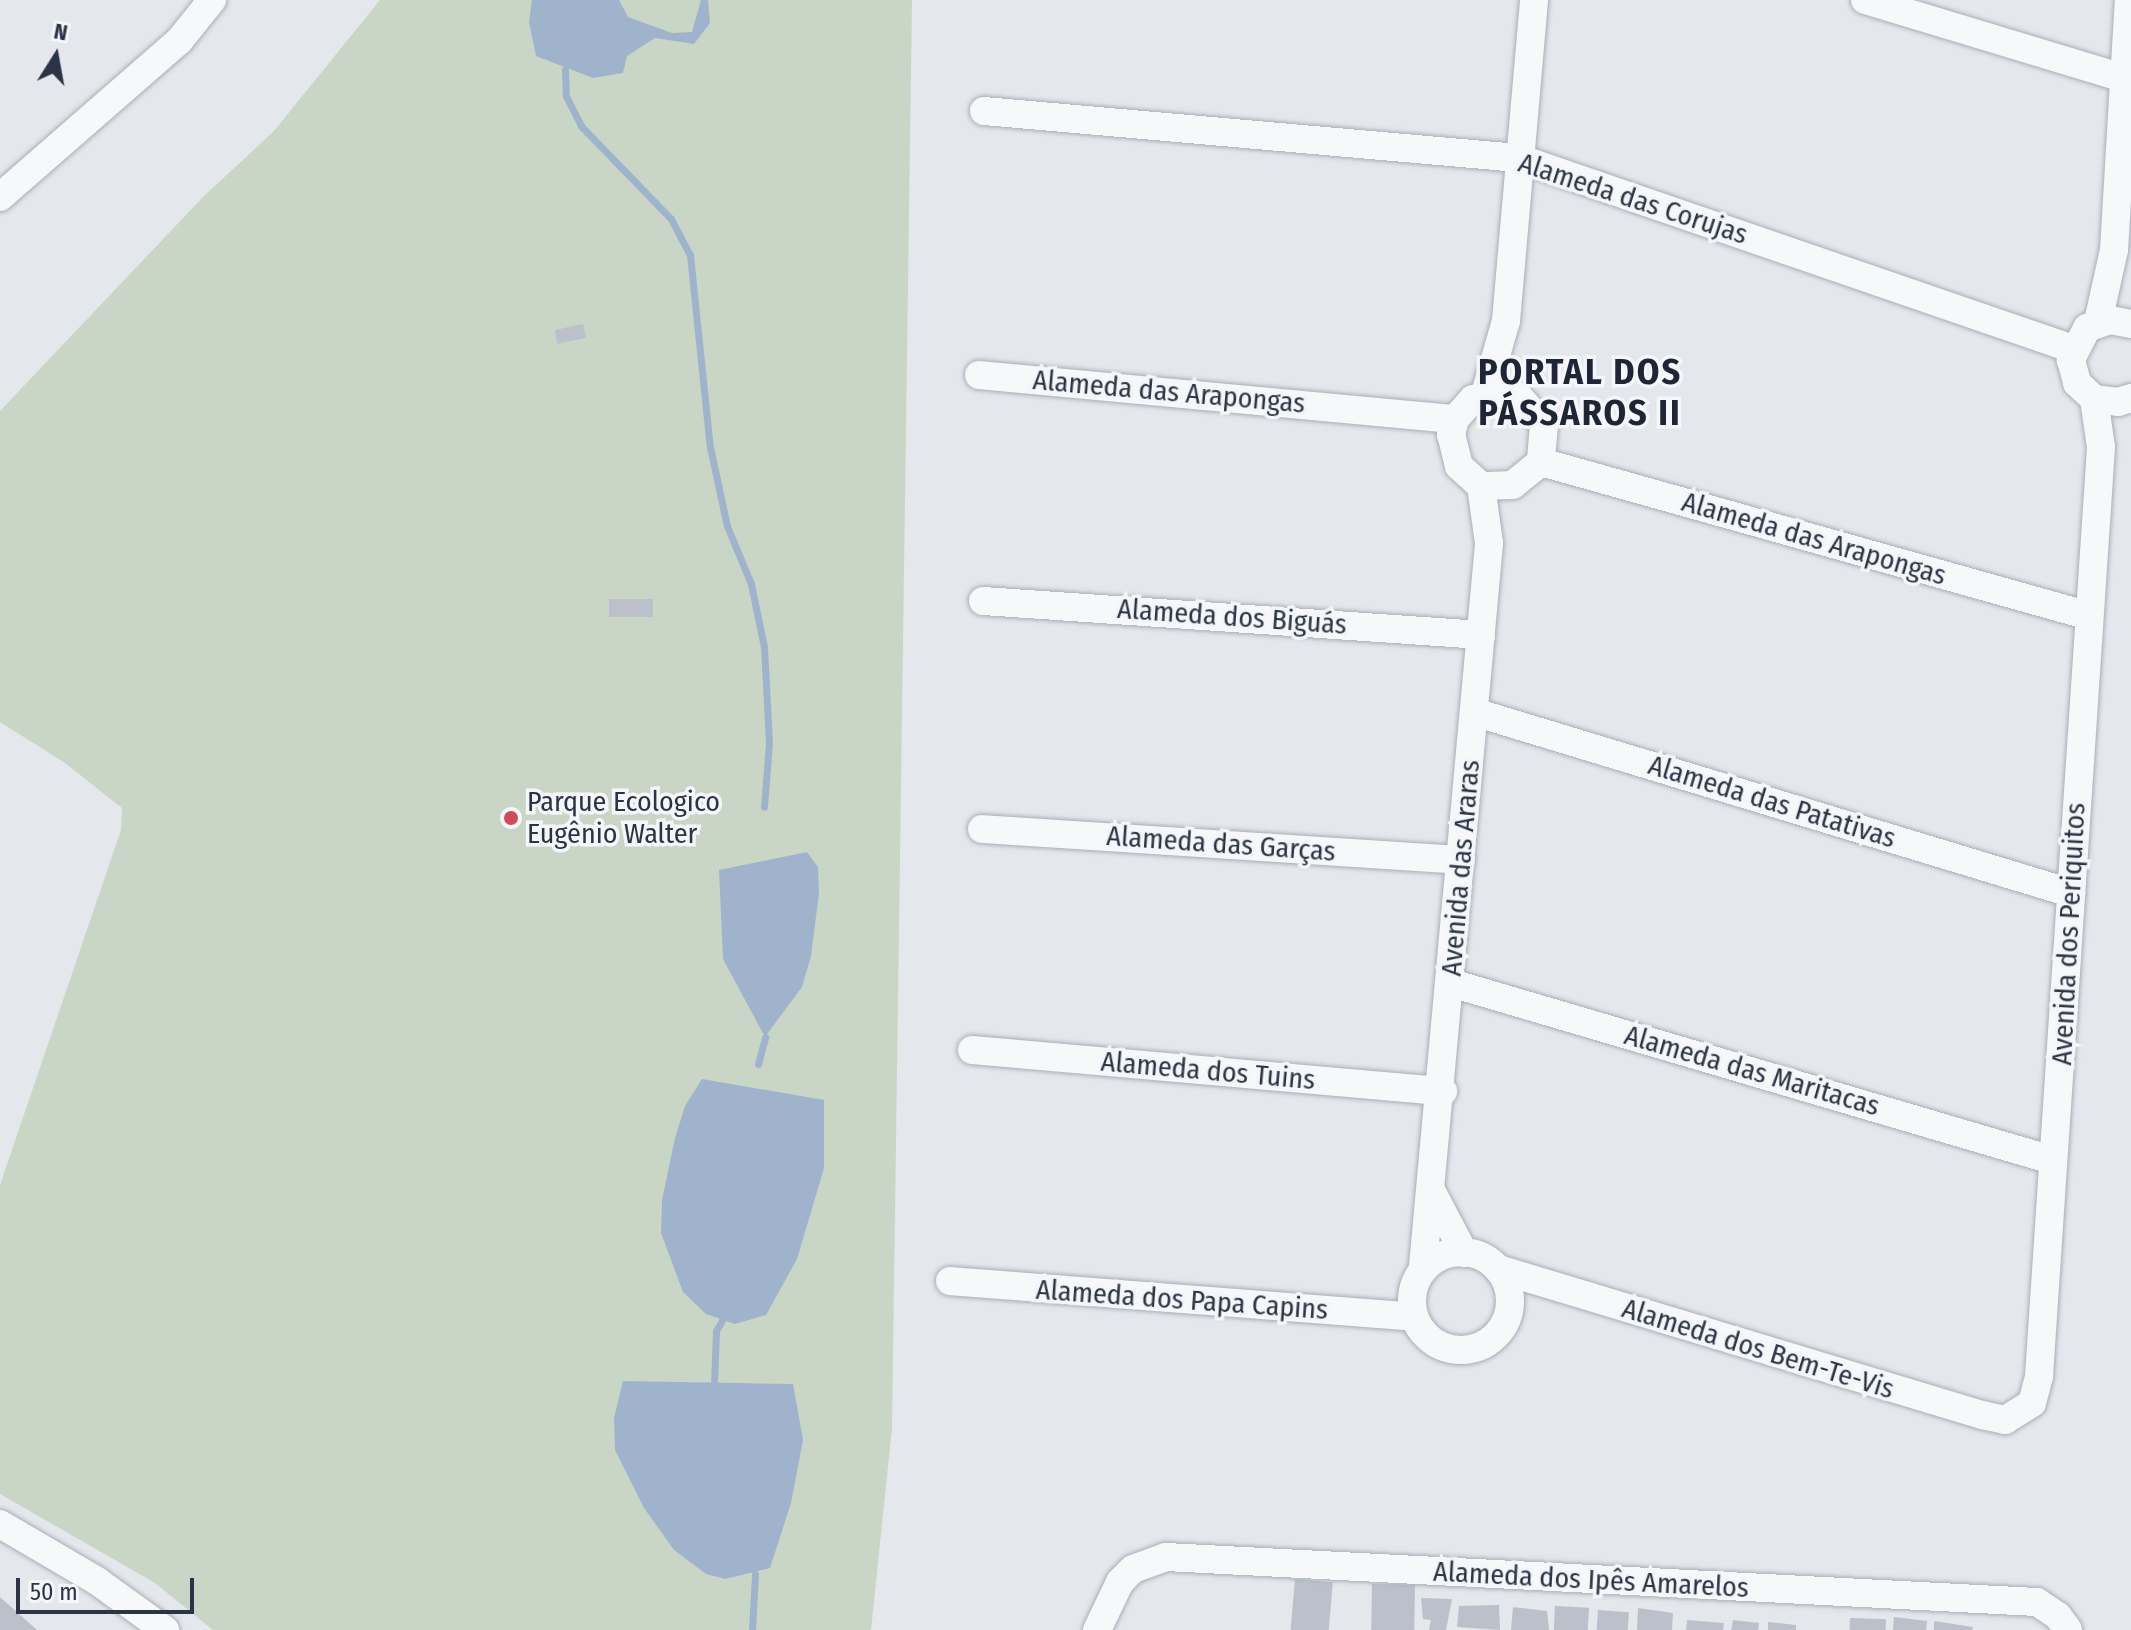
<!DOCTYPE html>
<meta charset="utf-8">
<style>
body{margin:0}
#map{position:relative;width:2131px;height:1630px;overflow:hidden;background:#e4e7ec;font-family:"Fira Sans Condensed",sans-serif}
div>[style]{position:absolute}
.green>*{inset:0;background:#c9d6c5}
.water>*{inset:0;background:#9fb4cc}
.stream>*{height:7px;margin:-3.5px;padding:0 3.5px;transform-origin:3.5px;border-radius:3.5px;background:#9fb4cc}
.building>*{inset:0;background:#bbc0ca;transform-origin:0 0}
.roads{filter:drop-shadow(0 0 2px #a9aeb7) drop-shadow(0 0 2px #a9aeb7)}
.minor>*{height:28px;margin:-14px;padding:0 14px;transform-origin:14px;border-radius:14px;background:#f7f8fa}
.minor>.ring{margin:-14px;padding:0;box-sizing:content-box;background:none;border:28px solid #f7f8fa;border-radius:50%}
.dots>*{width:22px;height:22px;translate:-50% -50%;box-sizing:border-box;border:4px solid #f4f6f9;border-radius:50%}
span{translate:-50% -50%;white-space:nowrap;text-align:center;line-height:1.15;-webkit-text-stroke:7px #f4f6f9;paint-order:stroke}
.street-label{font-size:28px;color:#2b3445}
.poi-label{font-size:28px;color:#2b3445}
.left{translate:0 -50%;text-align:left}
.district-label{font-size:36px;color:#1d2536;font-weight:700;letter-spacing:2px}
.north{position:absolute;left:16px;top:16px;width:80px;height:80px;-webkit-text-stroke:6px #f4f6f9;paint-order:stroke;rotate:11deg;font-size:22px;font-weight:700;line-height:32px;text-align:center;color:#2b3445}
.north::after{content:'';display:block;margin:auto;width:28px;height:36px;background:#2b3445;clip-path:polygon(50% 0,100% 100%,50% 72%,0 100%)}
.scale{position:absolute;left:16px;top:1578px;width:178px;height:36px;box-sizing:border-box;border:4px solid #2b3445;border-top:0;padding-left:10px;font-size:24px;line-height:28px;white-space:nowrap;color:#2b3445;-webkit-text-stroke:6px #f4f6f9;paint-order:stroke}
</style>
<div id="map">
<div class="green">
<div style="clip-path:polygon(380px 0,912px 0,892px 1428px,871px 1630px,213px 1630px,155px 1583px,0 1494px,0 1185px,121px 830px,122px 808px,65px 763px,0 722px,0 411px,203px 197px,274px 131px)"></div>
</div>
<div class="water">
<div style="clip-path:polygon(532px 0,619px 0,628px 17px,672px 33px,692px 32px,701px 0,708px 0,710px 23px,694px 44px,655px 38px,627px 56px,623px 73px,593px 78px,536px 56px,529px 22px)"></div>
<div style="clip-path:polygon(807px 852px,818px 867px,819px 893px,811px 956px,802px 987px,765px 1037px,723px 959px,719px 870px)"></div>
<div style="clip-path:polygon(702px 1079px,824px 1100px,824px 1168px,797px 1259px,766px 1315px,735px 1324px,706px 1314px,683px 1292px,661px 1233px,662px 1200px,675px 1138px,685px 1106px)"></div>
<div style="clip-path:polygon(623px 1381px,793px 1384px,803px 1440px,791px 1503px,770px 1568px,725px 1579px,706px 1574px,674px 1550px,644px 1508px,615px 1450px,614px 1418px)"></div>
</div>
<div class="stream">
<div style="left:565px;top:70px;width:26px;rotate:88deg"></div>
<div style="left:566px;top:96px;width:34px;rotate:63deg"></div>
<div style="left:581px;top:126px;width:129px;rotate:45.9deg"></div>
<div style="left:671px;top:219px;width:41px;rotate:62.2deg"></div>
<div style="left:690px;top:255px;width:193px;rotate:84.1deg"></div>
<div style="left:710px;top:447px;width:81px;rotate:77.9deg"></div>
<div style="left:727px;top:526px;width:63px;rotate:67.5deg"></div>
<div style="left:751px;top:584px;width:64px;rotate:78.3deg"></div>
<div style="left:764px;top:647px;width:96px;rotate:87deg"></div>
<div style="left:769px;top:743px;width:64px;rotate:94.5deg"></div>
<div style="left:758px;top:1064px;width:28px;rotate:-75deg"></div>
<div style="left:714px;top:1384px;width:53px;rotate:-87.8deg"></div>
<div style="left:716px;top:1331px;width:13px;rotate:-61deg"></div>
<div style="left:752px;top:1630px;width:56px;rotate:-86.9deg"></div>
</div>
<div class="building">
<div style="left:583px;top:324px;width:14px;height:29px;rotate:78deg"></div>
<div style="left:653px;top:599px;width:18px;height:44px;rotate:90deg"></div>
<div style="left:1295px;top:1579px;width:38px;height:51px;rotate:5deg"></div>
<div style="left:1372px;top:1584px;width:43px;height:46px;rotate:1deg"></div>
<div style="clip-path:polygon(0 1597px,37px 1630px,0 1630px)"></div>
<div style="clip-path:polygon(1421px 1598px,1452px 1599px,1446px 1630px,1429px 1630px,1431px 1620px,1423px 1619px)"></div>
<div style="clip-path:polygon(1499px 1605px,1500px 1630px,1457px 1627px,1459px 1606px)"></div>
<div style="left:1555px;top:1606px;width:34px;height:24px;rotate:3deg"></div>
<div style="clip-path:polygon(1513px 1607px,1547px 1611px,1549px 1630px,1511px 1630px)"></div>
<div style="clip-path:polygon(1638px 1608px,1673px 1613px,1672px 1630px,1637px 1630px)"></div>
<div style="left:1598px;top:1610px;width:31px;height:20px;rotate:4deg"></div>
<div style="clip-path:polygon(1894px 1617px,1927px 1621px,1926px 1630px,1893px 1630px)"></div>
<div style="left:1850px;top:1618px;width:36px;height:12px;rotate:2deg"></div>
<div style="clip-path:polygon(1687px 1620px,1724px 1623px,1723px 1630px,1686px 1630px)"></div>
<div style="clip-path:polygon(1733px 1620px,1759px 1623px,1758px 1630px,1731px 1630px)"></div>
<div style="clip-path:polygon(1934px 1621px,1973px 1627px,1972px 1630px,1934px 1630px)"></div>
<div style="clip-path:polygon(1768px 1622px,1796px 1625px,1796px 1630px,1768px 1630px)"></div>
</div>
<div class="roads">
<div class="minor">
<div style="left:1865px;top:0;width:270px;rotate:16.8deg"></div>
<div style="left:984px;top:111px;width:536px;rotate:5.03deg"></div>
<div style="left:1518px;top:158px;width:587px;rotate:18.99deg"></div>
<div style="left:0;top:197px;width:237px;rotate:-41.1deg"></div>
<div style="left:179px;top:41px;width:53px;rotate:-51.2deg"></div>
<div style="left:2098px;top:322px;width:74px;rotate:-77.5deg"></div>
<div style="left:2114px;top:250px;width:250px;rotate:-86.6deg"></div>
<div style="left:2131px;top:324px;width:21px;rotate:-169deg"></div>
<div style="left:2110px;top:320px;width:24px;rotate:161deg"></div>
<div style="left:2087px;top:328px;width:36px;rotate:117deg"></div>
<div style="left:2071px;top:360px;width:24px;rotate:75deg"></div>
<div style="left:2077px;top:383px;width:23px;rotate:43deg"></div>
<div style="left:2094px;top:399px;width:24px;rotate:7deg"></div>
<div style="left:2118px;top:402px;width:14px;rotate:-17deg"></div>
<div style="left:979px;top:375px;width:478px;rotate:5.3deg"></div>
<div style="left:1485px;top:394px;width:76px;rotate:-74deg"></div>
<div style="left:1506px;top:321px;width:322px;rotate:-85deg"></div>
<div style="left:1541px;top:462px;width:566px;rotate:15.68deg"></div>
<div style="left:983px;top:601px;width:499px;rotate:3.9deg"></div>
<div style="left:1474px;top:712px;width:624px;rotate:16.87deg"></div>
<div style="left:982px;top:829px;width:480px;rotate:3.7deg"></div>
<div style="left:1451px;top:983px;width:627px;rotate:16.41deg"></div>
<div style="left:972px;top:1050px;width:473px;rotate:5deg"></div>
<div style="left:1432px;top:1192px;width:69px;rotate:62.3deg"></div>
<div class="ring" style="left:1412px;top:1252px;width:70px;height:70px"></div>
<div style="left:1423px;top:1266px;width:726px;rotate:-84.78deg"></div>
<div style="left:1489px;top:543px;width:58px;rotate:-98deg"></div>
<div style="left:1481px;top:486px;width:30px;rotate:-138deg"></div>
<div style="left:1459px;top:466px;width:32px;rotate:-104deg"></div>
<div style="left:1451px;top:435px;width:16px;rotate:-76deg"></div>
<div style="left:1455px;top:419px;width:27px;rotate:-48deg"></div>
<div style="left:1473px;top:399px;width:30px;rotate:-14deg"></div>
<div style="left:1502px;top:392px;width:18px;rotate:16deg"></div>
<div style="left:1519px;top:397px;width:38px;rotate:48deg"></div>
<div style="left:1544px;top:425px;width:37px;rotate:95deg"></div>
<div style="left:1541px;top:462px;width:36px;rotate:141deg"></div>
<div style="left:1513px;top:485px;width:32px;rotate:178deg"></div>
<div style="left:1498px;top:1269px;width:506px;rotate:16.79deg"></div>
<div style="left:1982px;top:1415px;width:24px;rotate:12deg"></div>
<div style="left:2005px;top:1420px;width:32px;rotate:-32deg"></div>
<div style="left:2032px;top:1403px;width:28px;rotate:-75deg"></div>
<div style="left:2039px;top:1376px;width:931px;rotate:-86.18deg"></div>
<div style="left:2101px;top:447px;width:49px;rotate:-98.3deg"></div>
<div style="left:950px;top:1281px;width:465px;rotate:4.4deg"></div>
<div style="left:0;top:1524px;width:113px;rotate:30.4deg"></div>
<div style="left:97px;top:1581px;width:84px;rotate:35.8deg"></div>
<div style="left:1097px;top:1630px;width:53px;rotate:-64.4deg"></div>
<div style="left:1120px;top:1582px;width:18px;rotate:-45deg"></div>
<div style="left:1133px;top:1569px;width:35px;rotate:-20deg"></div>
<div style="left:1166px;top:1557px;width:872px;rotate:2.96deg"></div>
<div style="left:2037px;top:1602px;width:25px;rotate:34deg"></div>
<div style="left:2058px;top:1616px;width:17px;rotate:54deg"></div>
</div>
</div>
<div class="dots">
<div style="left:511px;top:818px;background:#d1495b"></div>
</div>
<div class="street-label">
<span style="left:1633px;top:199px;rotate:18deg">Alameda das Corujas</span>
<span style="left:1169px;top:392px;rotate:5deg">Alameda das Arapongas</span>
<span style="left:1814px;top:539px;rotate:16deg">Alameda das Arapongas</span>
<span style="left:1232px;top:617px;rotate:4deg">Alameda dos Biguás</span>
<span style="left:1772px;top:802px;rotate:17deg">Alameda das Patativas</span>
<span style="left:1221px;top:844px;rotate:4deg">Alameda das Garças</span>
<span style="left:1461px;top:868px;rotate:-85deg">Avenida das Araras</span>
<span style="left:2069px;top:934px;rotate:-87deg">Avenida dos Periquitos</span>
<span style="left:1208px;top:1071px;rotate:5deg">Alameda dos Tuins</span>
<span style="left:1752px;top:1071px;rotate:16deg">Alameda das Maritacas</span>
<span style="left:1182px;top:1300px;rotate:4deg">Alameda dos Papa Capins</span>
<span style="left:1758px;top:1349px;rotate:17deg">Alameda dos Bem-Te-Vis</span>
<span style="left:1591px;top:1580px;rotate:3deg">Alameda dos Ipês Amarelos</span>
</div>
<div class="poi-label">
<span class="left" style="left:527px;top:818px">Parque Ecologico<br>Eugênio Walter</span>
</div>
<div class="district-label">
<span style="left:1580px;top:393px">PORTAL DOS<br>PÁSSAROS II</span>
</div>
<div class="north">N</div>
<div class="scale">50 m</div>
</div>
